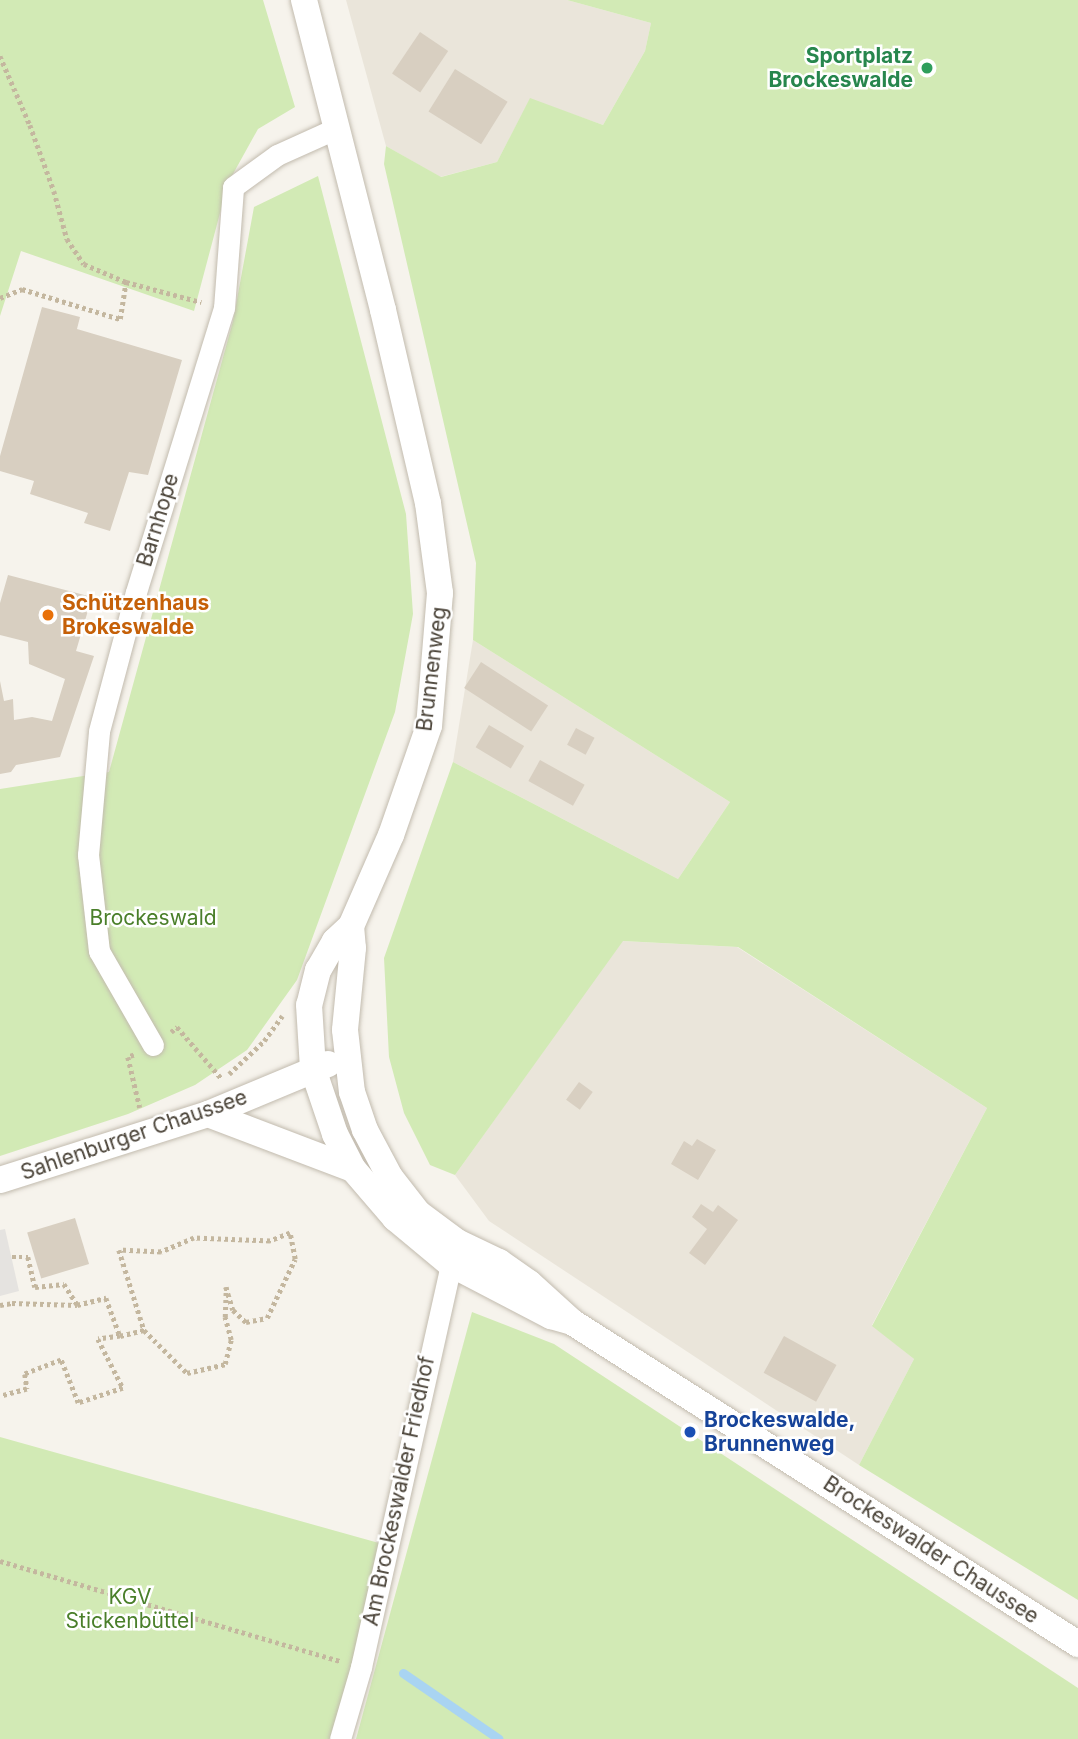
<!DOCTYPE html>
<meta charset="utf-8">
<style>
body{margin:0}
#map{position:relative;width:1078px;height:1739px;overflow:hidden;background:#f6f3ec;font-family:Inter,sans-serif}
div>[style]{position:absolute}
.residential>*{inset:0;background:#eae5da}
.green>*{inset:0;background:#d2eab5}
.parking>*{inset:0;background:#e5e3e0}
.stream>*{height:9px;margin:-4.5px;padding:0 4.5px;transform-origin:4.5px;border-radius:4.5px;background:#a9d4f2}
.building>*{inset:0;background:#d8cfc1;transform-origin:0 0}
.path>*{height:4.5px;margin-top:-2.25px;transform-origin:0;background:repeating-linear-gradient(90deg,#c4b79f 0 3.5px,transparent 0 7px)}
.roads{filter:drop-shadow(0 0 2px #c2bbae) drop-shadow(0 0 2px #c2bbae)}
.minor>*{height:21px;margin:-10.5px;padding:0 10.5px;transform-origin:10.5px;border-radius:10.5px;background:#fff}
.tertiary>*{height:26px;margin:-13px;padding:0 13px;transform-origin:13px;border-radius:13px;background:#fff}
.dots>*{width:19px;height:19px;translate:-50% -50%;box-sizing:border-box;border:4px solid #fff;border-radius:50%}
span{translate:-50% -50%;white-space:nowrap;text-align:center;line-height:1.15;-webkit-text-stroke:5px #fff;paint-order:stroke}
.leisure-label{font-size:21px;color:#27864d;font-weight:700}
.right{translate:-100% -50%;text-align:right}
.street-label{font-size:21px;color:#4b4439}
.food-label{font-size:21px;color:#c56008;font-weight:700}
.left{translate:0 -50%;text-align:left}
.park-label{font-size:21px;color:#4a7f2a}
.transit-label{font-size:21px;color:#164399;font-weight:700}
</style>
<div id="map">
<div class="residential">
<div style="clip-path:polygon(346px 0,567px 0,651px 23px,645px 51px,603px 125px,530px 99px,497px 162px,440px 177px,386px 146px)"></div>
<div style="clip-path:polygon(473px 640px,730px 802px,678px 879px,453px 762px)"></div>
<div style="clip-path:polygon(622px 941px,737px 947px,987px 1108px,872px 1325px,914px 1359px,859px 1465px,489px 1221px,455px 1175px)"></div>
</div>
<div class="green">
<div style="clip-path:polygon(0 0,263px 0,295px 107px,258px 129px,228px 183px,194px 311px,21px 251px,0 316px)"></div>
<div style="clip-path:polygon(567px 0,1078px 0,1078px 1600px,859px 1465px,914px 1359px,872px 1326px,987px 1108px,738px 947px,623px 941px,455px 1175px,430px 1165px,404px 1113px,389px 1057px,384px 958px,453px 762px,678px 879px,730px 802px,473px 640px,476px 563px,384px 164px,386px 146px,441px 177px,497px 162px,530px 98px,603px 125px,645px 51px,651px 23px)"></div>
<div style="clip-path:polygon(318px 176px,406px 514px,413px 614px,395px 712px,297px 980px,247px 1050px,195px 1085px,128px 1114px,0 1156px,0 789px,109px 772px,233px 321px,254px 207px)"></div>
<div style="clip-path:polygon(472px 1312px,554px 1344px,1078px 1688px,1078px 1739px,356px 1739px)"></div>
<div style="clip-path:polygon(0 1437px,386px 1545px,332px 1739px,0 1739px)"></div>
</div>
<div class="parking">
<div style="clip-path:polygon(5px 1229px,19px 1291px,0 1296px,0 1230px)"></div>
</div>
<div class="stream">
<div style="left:403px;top:1673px;width:116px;rotate:34.5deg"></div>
</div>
<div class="building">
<div style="left:420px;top:32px;width:34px;height:50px;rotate:34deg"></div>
<div style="left:455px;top:69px;width:62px;height:50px;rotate:32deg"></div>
<div style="clip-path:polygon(42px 307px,80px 317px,77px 329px,182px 360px,148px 475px,129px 472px,110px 531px,84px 523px,88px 513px,30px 494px,34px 481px,0 471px,0 456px)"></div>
<div style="clip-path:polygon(8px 575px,92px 597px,76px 651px,94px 656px,60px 757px,16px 765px,11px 772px,0 774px,0 681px,4px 701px,13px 699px,14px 720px,32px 717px,52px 721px,65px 679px,29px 664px,28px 642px,0 635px,0 603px)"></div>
<div style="left:481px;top:662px;width:80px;height:31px;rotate:33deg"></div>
<div style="left:489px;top:725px;width:41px;height:26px;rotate:31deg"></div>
<div style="left:576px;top:728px;width:21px;height:19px;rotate:28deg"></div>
<div style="left:540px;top:760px;width:51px;height:24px;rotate:29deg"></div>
<div style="left:579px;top:1082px;width:17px;height:22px;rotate:36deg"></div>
<div style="clip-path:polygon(697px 1139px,716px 1150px,698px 1180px,671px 1164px,684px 1141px,692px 1146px)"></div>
<div style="clip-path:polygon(701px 1204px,713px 1212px,718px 1205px,738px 1220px,705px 1265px,689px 1253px,707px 1229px,692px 1217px)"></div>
<div style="left:75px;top:1218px;width:48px;height:50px;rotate:73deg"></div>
<div style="left:784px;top:1336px;width:60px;height:42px;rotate:29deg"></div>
</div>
<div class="path">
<div style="left:0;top:56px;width:75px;rotate:66.5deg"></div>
<div style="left:30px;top:125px;width:70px;rotate:70deg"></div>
<div style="left:54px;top:191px;width:50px;rotate:74.8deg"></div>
<div style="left:67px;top:239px;width:30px;rotate:56deg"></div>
<div style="left:84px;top:264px;width:46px;rotate:23.2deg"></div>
<div style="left:126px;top:282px;width:78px;rotate:14.9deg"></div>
<div style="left:0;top:298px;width:24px;rotate:-22deg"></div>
<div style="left:22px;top:289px;width:102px;rotate:17deg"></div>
<div style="left:120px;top:319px;width:37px;rotate:-81deg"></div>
<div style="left:171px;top:1032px;width:8px;rotate:-40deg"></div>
<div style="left:177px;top:1027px;width:69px;rotate:49.1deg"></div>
<div style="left:134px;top:1055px;width:6px;rotate:162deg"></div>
<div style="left:128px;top:1057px;width:52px;rotate:76.8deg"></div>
<div style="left:229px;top:1074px;width:48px;rotate:-43.3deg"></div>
<div style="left:264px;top:1041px;width:31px;rotate:-54deg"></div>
<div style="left:12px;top:1257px;width:16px"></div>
<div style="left:28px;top:1257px;width:31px;rotate:77deg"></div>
<div style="left:35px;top:1287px;width:29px;rotate:-6deg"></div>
<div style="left:64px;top:1284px;width:24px;rotate:57deg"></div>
<div style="left:0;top:1305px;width:12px;rotate:-9deg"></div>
<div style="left:12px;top:1303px;width:65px;rotate:1.8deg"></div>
<div style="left:77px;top:1305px;width:30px;rotate:-14deg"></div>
<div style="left:106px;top:1298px;width:40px;rotate:69.8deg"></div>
<div style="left:120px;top:1336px;width:22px;rotate:172deg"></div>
<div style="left:98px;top:1339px;width:55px;rotate:63deg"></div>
<div style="left:123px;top:1388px;width:47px;rotate:161.6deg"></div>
<div style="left:78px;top:1403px;width:46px;rotate:-111.6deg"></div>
<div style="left:61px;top:1360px;width:39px;rotate:159deg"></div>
<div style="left:25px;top:1374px;width:15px;rotate:82deg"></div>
<div style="left:27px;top:1389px;width:28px;rotate:165deg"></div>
<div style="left:120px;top:1336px;width:25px;rotate:-14deg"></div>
<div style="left:144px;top:1330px;width:61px;rotate:45deg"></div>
<div style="left:187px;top:1373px;width:39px;rotate:-13deg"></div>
<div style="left:225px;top:1364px;width:25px;rotate:-76deg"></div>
<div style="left:231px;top:1340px;width:24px;rotate:-105deg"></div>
<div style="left:225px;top:1317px;width:30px;rotate:-88deg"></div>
<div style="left:226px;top:1287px;width:24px;rotate:73deg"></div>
<div style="left:233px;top:1310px;width:18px;rotate:43deg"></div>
<div style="left:246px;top:1322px;width:21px;rotate:-11deg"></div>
<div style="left:267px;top:1318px;width:65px;rotate:-64.6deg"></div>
<div style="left:295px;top:1259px;width:26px;rotate:-101deg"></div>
<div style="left:290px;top:1233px;width:22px;rotate:158deg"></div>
<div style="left:270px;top:1241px;width:76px;rotate:-177.7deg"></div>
<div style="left:194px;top:1238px;width:36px;rotate:157deg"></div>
<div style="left:161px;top:1252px;width:42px;rotate:-177.3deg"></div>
<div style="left:119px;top:1250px;width:84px;rotate:72.6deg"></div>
<div style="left:0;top:1561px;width:354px;rotate:16.4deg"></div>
</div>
<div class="roads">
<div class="minor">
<div style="left:153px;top:1045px;width:108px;rotate:-119.9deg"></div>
<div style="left:99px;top:951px;width:97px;rotate:-96.5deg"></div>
<div style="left:88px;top:855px;width:124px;rotate:-84.9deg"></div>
<div style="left:99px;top:731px;width:144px;rotate:-75.1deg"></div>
<div style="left:136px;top:592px;width:297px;rotate:-72.8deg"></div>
<div style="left:224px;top:308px;width:121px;rotate:-85.7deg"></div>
<div style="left:233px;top:187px;width:54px;rotate:-36deg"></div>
<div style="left:277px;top:155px;width:66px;rotate:-24.2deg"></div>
<div style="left:340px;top:1739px;width:75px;rotate:-73.7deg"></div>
<div style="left:361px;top:1667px;width:427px;rotate:-77.4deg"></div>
</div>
<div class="tertiary">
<div style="left:304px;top:0;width:320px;rotate:75.7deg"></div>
<div style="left:383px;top:310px;width:198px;rotate:76.9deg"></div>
<div style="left:428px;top:503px;width:91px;rotate:82.4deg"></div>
<div style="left:440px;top:593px;width:133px;rotate:94.7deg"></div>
<div style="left:429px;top:726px;width:115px;rotate:109.2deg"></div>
<div style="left:391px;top:835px;width:99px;rotate:113.7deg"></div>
<div style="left:351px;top:926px;width:22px;rotate:137deg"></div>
<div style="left:335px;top:941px;width:34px;rotate:120deg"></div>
<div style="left:318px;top:970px;width:36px;rotate:104deg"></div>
<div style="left:309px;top:1005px;width:64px;rotate:86.4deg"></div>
<div style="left:313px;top:1069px;width:69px;rotate:71.3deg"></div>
<div style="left:335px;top:1134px;width:39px;rotate:63deg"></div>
<div style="left:353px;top:1169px;width:65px;rotate:49.4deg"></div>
<div style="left:395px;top:1218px;width:70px;rotate:39.8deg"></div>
<div style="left:449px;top:1263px;width:115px;rotate:27.5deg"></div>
<div style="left:551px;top:1316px;width:22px;rotate:16deg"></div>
<div style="left:351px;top:926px;width:22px;rotate:85deg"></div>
<div style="left:353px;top:948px;width:82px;rotate:95.6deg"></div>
<div style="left:345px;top:1030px;width:62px;rotate:83.6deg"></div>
<div style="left:352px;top:1092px;width:40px;rotate:71.1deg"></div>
<div style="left:365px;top:1130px;width:53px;rotate:62deg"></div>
<div style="left:390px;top:1177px;width:46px;rotate:52.1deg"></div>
<div style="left:418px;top:1213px;width:49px;rotate:36.6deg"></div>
<div style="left:457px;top:1242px;width:47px;rotate:25.5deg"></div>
<div style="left:499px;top:1262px;width:37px;rotate:35deg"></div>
<div style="left:529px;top:1283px;width:58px;rotate:42.2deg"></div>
<div style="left:572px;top:1322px;width:600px;rotate:32.47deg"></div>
<div style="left:208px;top:1114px;width:155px;rotate:20.8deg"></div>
<div style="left:0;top:1180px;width:218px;rotate:-17.6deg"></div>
<div style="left:208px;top:1114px;width:130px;rotate:-22.6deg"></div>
</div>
</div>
<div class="dots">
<div style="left:927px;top:68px;background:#2e9e5b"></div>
<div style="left:48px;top:615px;background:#e8710a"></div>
<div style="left:690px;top:1432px;background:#1a4fb4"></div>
</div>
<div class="leisure-label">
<span class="right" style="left:913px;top:68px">Sportplatz<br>Brockeswalde</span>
</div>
<div class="street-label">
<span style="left:158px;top:520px;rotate:-73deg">Barnhope</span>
<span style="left:432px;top:669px;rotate:-83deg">Brunnenweg</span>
<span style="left:134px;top:1135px;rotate:-19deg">Sahlenburger Chaussee</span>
<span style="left:399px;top:1491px;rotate:-78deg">Am Brockeswalder Friedhof</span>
<span style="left:931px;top:1550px;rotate:33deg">Brockeswalder Chaussee</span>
</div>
<div class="food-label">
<span class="left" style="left:62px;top:615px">Schützenhaus<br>Brokeswalde</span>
</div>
<div class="park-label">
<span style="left:153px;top:918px">Brockeswald</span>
<span style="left:130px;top:1609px">KGV<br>Stickenbüttel</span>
</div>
<div class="transit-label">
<span class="left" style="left:704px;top:1432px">Brockeswalde,<br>Brunnenweg</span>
</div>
</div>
